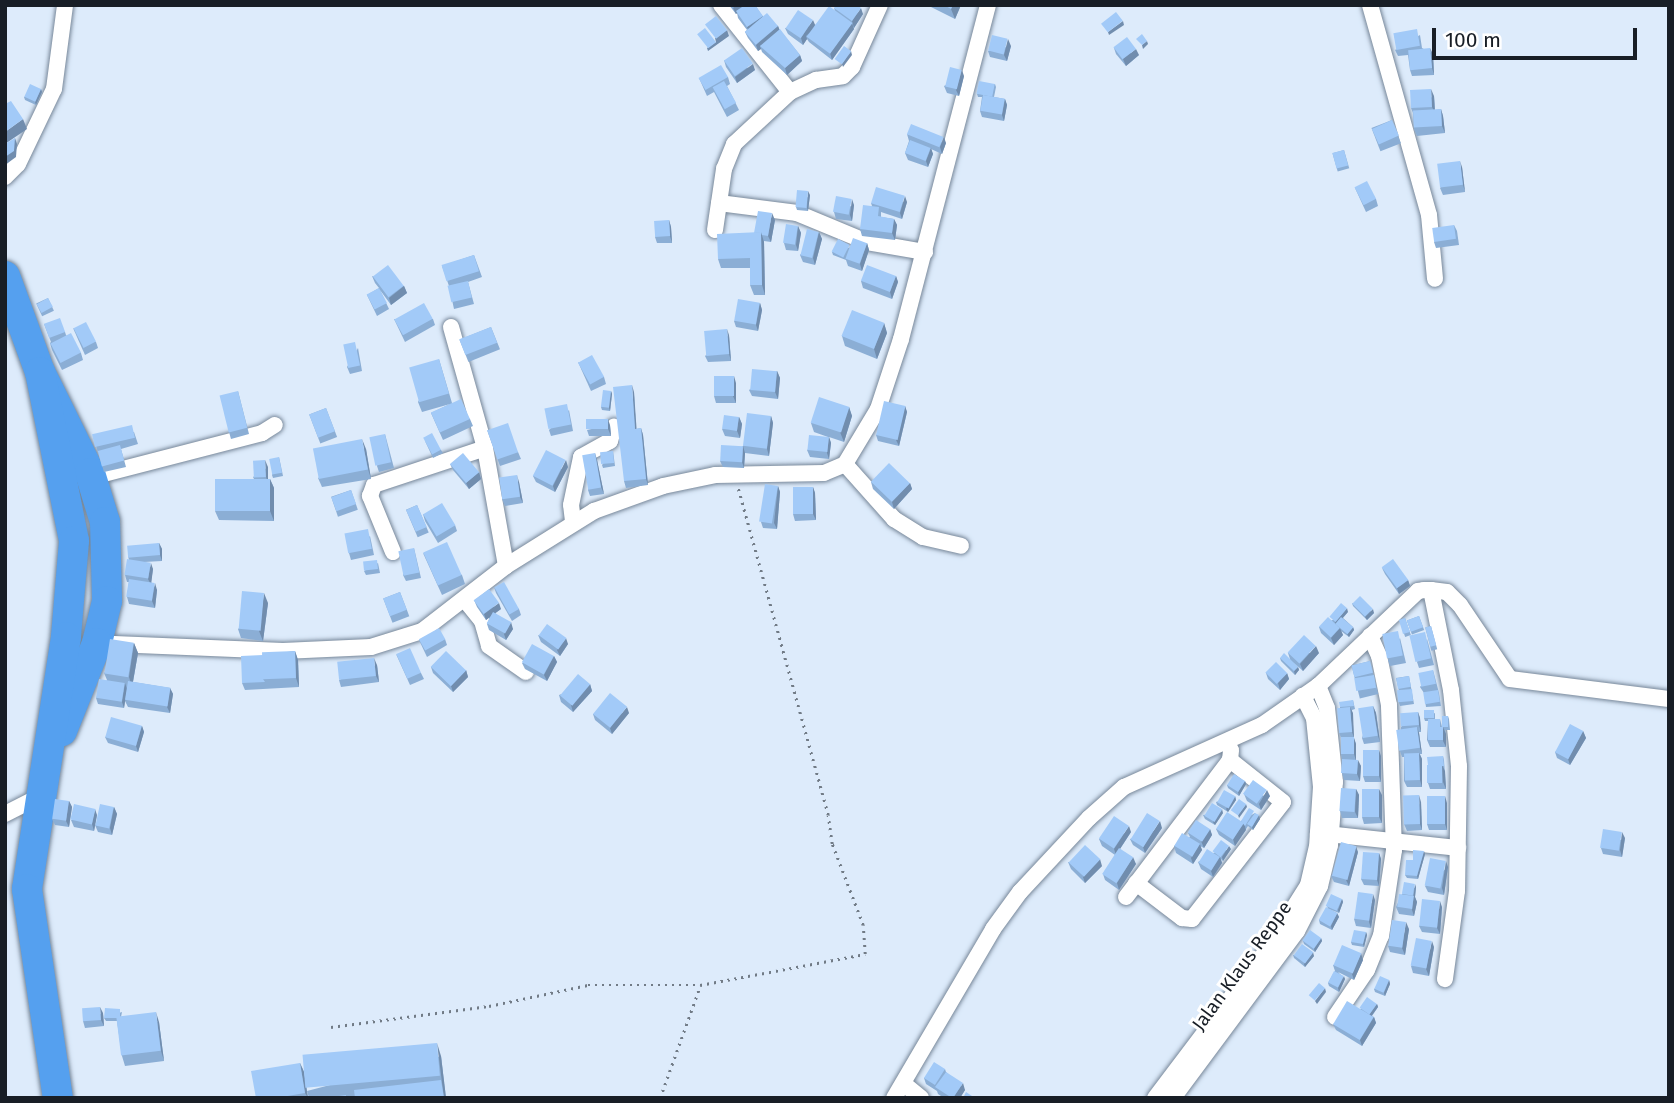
<!DOCTYPE html>
<style>
body{margin:0}
#map{position:relative;width:1674px;height:1103px;overflow:hidden;background:#ddebfb;font-family:"Fira Sans",sans-serif}
div>[style]{position:absolute}
.path>*{height:2.5px;margin-top:-1.25px;transform-origin:0;background:repeating-linear-gradient(90deg,#717b86 0 2px,transparent 0 7px)}
.roads{filter:drop-shadow(0 0 2px #778799) drop-shadow(0 0 2px #778799)}
.street>*{height:16px;margin:-8px;padding:0 8px;transform-origin:8px;border-radius:8px;background:#fff}
.highway>*{height:30px;margin:-15px;padding:0 15px;transform-origin:15px;border-radius:15px;background:#55a0ef}
.wall>*{inset:0;background:#8baed5;transform-origin:0 0}
.shaded-wall>*{inset:0;background:#718dae}
.building>*{inset:0;background:#a2caf8;transform-origin:0 0}
span{translate:-50% -50%;white-space:nowrap;text-align:center;line-height:1.15;-webkit-text-stroke:6px #fff;paint-order:stroke}
.street-label{font-size:19px;color:#181e26}
.frame{position:absolute;inset:0;border:7px solid #181e26;pointer-events:none}
.scale{position:absolute;left:1432px;top:28px;width:205px;height:32px;box-sizing:border-box;border:4px solid #181e26;border-top:0;padding-left:9px;font-size:21px;line-height:24px;white-space:nowrap;color:#181e26;-webkit-text-stroke:5px #fff;paint-order:stroke}
</style>
<div id="map">
<div class="path">
<div style="left:331px;top:1027px;width:159px;rotate:-7.6deg"></div>
<div style="left:489px;top:1006px;width:101px;rotate:-12deg"></div>
<div style="left:588px;top:985px;width:112px"></div>
<div style="left:700px;top:985px;width:168px;rotate:-10.6deg"></div>
<div style="left:865px;top:954px;width:29px;rotate:-94deg"></div>
<div style="left:863px;top:925px;width:87px;rotate:-110.9deg"></div>
<div style="left:832px;top:844px;width:29px;rotate:-98deg"></div>
<div style="left:828px;top:815px;width:339px;rotate:-105.4deg"></div>
<div style="left:660px;top:1098px;width:119px;rotate:-70.3deg"></div>
</div>
<div class="roads">
<div class="street">
<div style="left:721px;top:5px;width:111px;rotate:51.6deg"></div>
<div style="left:1370px;top:5px;width:218px;rotate:74.3deg"></div>
<div style="left:1429px;top:215px;width:64px;rotate:84.6deg"></div>
<div style="left:5px;top:177px;width:18px;rotate:-45deg"></div>
<div style="left:18px;top:164px;width:83px;rotate:-64.4deg"></div>
<div style="left:54px;top:89px;width:85px;rotate:-82.5deg"></div>
<div style="left:719px;top:203px;width:79px;rotate:7.3deg"></div>
<div style="left:797px;top:213px;width:76px;rotate:22.5deg"></div>
<div style="left:867px;top:242px;width:59px;rotate:9.8deg"></div>
<div style="left:715px;top:230px;width:62px;rotate:-81.6deg"></div>
<div style="left:724px;top:169px;width:27px;rotate:-68deg"></div>
<div style="left:734px;top:144px;width:76px;rotate:-42.9deg"></div>
<div style="left:790px;top:92px;width:29px;rotate:-25deg"></div>
<div style="left:816px;top:80px;width:27px;rotate:-8deg"></div>
<div style="left:843px;top:76px;width:13px;rotate:-45deg"></div>
<div style="left:852px;top:67px;width:68px;rotate:-65.7deg"></div>
<div style="left:451px;top:327px;width:126px;rotate:74.3deg"></div>
<div style="left:485px;top:448px;width:120px;rotate:79.9deg"></div>
<div style="left:845px;top:464px;width:74px;rotate:48.3deg"></div>
<div style="left:894px;top:519px;width:34px;rotate:32deg"></div>
<div style="left:923px;top:537px;width:39px;rotate:13deg"></div>
<div style="left:92px;top:477px;width:176px;rotate:-14.5deg"></div>
<div style="left:262px;top:433px;width:15px;rotate:-32deg"></div>
<div style="left:573px;top:521px;width:16px;rotate:-97deg"></div>
<div style="left:571px;top:505px;width:49px;rotate:-78.2deg"></div>
<div style="left:581px;top:457px;width:33px;rotate:-29deg"></div>
<div style="left:610px;top:441px;width:15px;rotate:-74deg"></div>
<div style="left:393px;top:552px;width:61px;rotate:-112.3deg"></div>
<div style="left:370px;top:496px;width:12px;rotate:-70deg"></div>
<div style="left:374px;top:485px;width:117px;rotate:-18.4deg"></div>
<div style="left:1431px;top:590px;width:16px;rotate:7deg"></div>
<div style="left:1447px;top:592px;width:18px;rotate:45deg"></div>
<div style="left:1460px;top:605px;width:89px;rotate:56deg"></div>
<div style="left:1510px;top:679px;width:160px;rotate:7.2deg"></div>
<div style="left:465px;top:600px;width:27px;rotate:51deg"></div>
<div style="left:482px;top:621px;width:26px;rotate:74deg"></div>
<div style="left:489px;top:646px;width:45px;rotate:35.1deg"></div>
<div style="left:114px;top:644px;width:169px;rotate:2.4deg"></div>
<div style="left:283px;top:651px;width:88px;rotate:-2.6deg"></div>
<div style="left:371px;top:647px;width:53px;rotate:-17.4deg"></div>
<div style="left:422px;top:631px;width:106px;rotate:-37.7deg"></div>
<div style="left:506px;top:566px;width:104px;rotate:-32deg"></div>
<div style="left:594px;top:511px;width:73px;rotate:-19.9deg"></div>
<div style="left:663px;top:486px;width:53px;rotate:-11.9deg"></div>
<div style="left:715px;top:475px;width:109px;rotate:-1.1deg"></div>
<div style="left:824px;top:473px;width:23px;rotate:-23deg"></div>
<div style="left:845px;top:464px;width:64px;rotate:-59deg"></div>
<div style="left:878px;top:409px;width:74px;rotate:-71.8deg"></div>
<div style="left:901px;top:339px;width:345px;rotate:-75.4deg"></div>
<div style="left:5px;top:814px;width:38px;rotate:-27deg"></div>
<div style="left:1318px;top:833px;width:141px;rotate:6.1deg"></div>
<div style="left:1136px;top:883px;width:58px;rotate:37.3deg"></div>
<div style="left:1182px;top:918px;width:10px;rotate:6deg"></div>
<div style="left:1192px;top:919px;width:148px;rotate:-52.1deg"></div>
<div style="left:1283px;top:802px;width:68px;rotate:-141.6deg"></div>
<div style="left:1126px;top:897px;width:172px;rotate:-52.8deg"></div>
<div style="left:1230px;top:760px;width:10px;rotate:-84deg"></div>
<div style="left:1335px;top:1017px;width:57px;rotate:-55.8deg"></div>
<div style="left:1367px;top:970px;width:37px;rotate:-68deg"></div>
<div style="left:1381px;top:936px;width:87px;rotate:-81.4deg"></div>
<div style="left:1394px;top:850px;width:145px;rotate:-92deg"></div>
<div style="left:1389px;top:705px;width:50px;rotate:-101.5deg"></div>
<div style="left:1379px;top:656px;width:22px;rotate:-114deg"></div>
<div style="left:904px;top:1084px;width:22px;rotate:39deg"></div>
<div style="left:894px;top:1098px;width:196px;rotate:-59.6deg"></div>
<div style="left:993px;top:929px;width:46px;rotate:-53.9deg"></div>
<div style="left:1020px;top:892px;width:101px;rotate:-47deg"></div>
<div style="left:1089px;top:818px;width:47px;rotate:-41.5deg"></div>
<div style="left:1124px;top:787px;width:151px;rotate:-24.2deg"></div>
<div style="left:1262px;top:725px;width:68px;rotate:-34.9deg"></div>
<div style="left:1318px;top:686px;width:138px;rotate:-43.5deg"></div>
<div style="left:1418px;top:591px;width:6px;rotate:-9deg"></div>
<div style="left:1424px;top:590px;width:7px"></div>
<div style="left:1431px;top:590px;width:102px;rotate:78.7deg"></div>
<div style="left:1451px;top:690px;width:76px;rotate:84deg"></div>
<div style="left:1459px;top:766px;width:125px;rotate:90.9deg"></div>
<div style="left:1457px;top:891px;width:89px;rotate:97.8deg"></div>
<div style="left:1155px;top:1098px;width:189px;rotate:-52.9deg"></div>
<div style="left:1269px;top:947px;width:73px;rotate:-57.8deg"></div>
<div style="left:1308px;top:885px;width:39px;rotate:-77deg"></div>
<div style="left:1317px;top:847px;width:60px;rotate:-86.2deg"></div>
<div style="left:1321px;top:787px;width:69px;rotate:-95.8deg"></div>
<div style="left:1314px;top:718px;width:25px;rotate:-117deg"></div>
<div style="left:1173px;top:1098px;width:208px;rotate:-53.4deg"></div>
<div style="left:1297px;top:931px;width:51px;rotate:-62.9deg"></div>
<div style="left:1320px;top:886px;width:42px;rotate:-76.3deg"></div>
<div style="left:1330px;top:845px;width:63px;rotate:-85.5deg"></div>
<div style="left:1335px;top:782px;width:74px;rotate:-96.2deg"></div>
<div style="left:1327px;top:708px;width:24px;rotate:-112deg"></div>
</div>
<div class="highway">
<div style="left:5px;top:276px;width:102px;rotate:70deg"></div>
<div style="left:40px;top:372px;width:113px;rotate:63.7deg"></div>
<div style="left:90px;top:473px;width:51px;rotate:73deg"></div>
<div style="left:105px;top:522px;width:79px;rotate:88.5deg"></div>
<div style="left:107px;top:601px;width:43px;rotate:103.4deg"></div>
<div style="left:97px;top:643px;width:95px;rotate:111.7deg"></div>
<div style="left:40px;top:372px;width:172px;rotate:78.6deg"></div>
<div style="left:74px;top:541px;width:96px;rotate:94.8deg"></div>
<div style="left:66px;top:637px;width:255px;rotate:98.8deg"></div>
<div style="left:27px;top:889px;width:211px;rotate:81.6deg"></div>
</div>
</div>
<div class="wall">
<div style="clip-path:polygon(729px 5px,755px 5px,763px 17px,778px 26px,779px 29px,800px 55px,802px 61px,787px 75px,762px 52px,761px 49px,758px 51px,748px 38px,745px 32px,747px 30px,738px 18px,737px 13px,736px 14px)"></div>
<div style="clip-path:polygon(927px 5px,961px 5px,955px 19px)"></div>
<div style="clip-path:polygon(834px 8px,863px 14px,854px 28px,853px 27px,854px 29px,832px 60px,809px 42px,807px 39px,803px 45px,788px 34px,785px 28px,815px 25px,835px 11px)"></div>
<div style="clip-path:polygon(1420px 35px,1422px 48px,1433px 54px,1434px 75px,1412px 76px,1410px 70px,1408px 55px,1398px 56px,1395px 50px)"></div>
<div style="clip-path:polygon(1011px 46px,1007px 61px,990px 57px,988px 51px)"></div>
<div style="clip-path:polygon(1114px 48px,1139px 55px,1126px 66px,1116px 54px)"></div>
<div style="clip-path:polygon(724px 60px,755px 70px,737px 83px,726px 67px)"></div>
<div style="clip-path:polygon(964px 76px,959px 96px,947px 93px,944px 86px)"></div>
<div style="clip-path:polygon(728px 77px,730px 84px,727px 86px,739px 110px,727px 117px,714px 92px,707px 96px,699px 78px)"></div>
<div style="clip-path:polygon(995px 84px,996px 87px,994px 97px,1005px 99px,1007px 105px,1004px 121px,982px 117px,980px 111px,982px 97px,978px 97px,977px 94px)"></div>
<div style="clip-path:polygon(41px 89px,42px 92px,36px 105px,25px 100px,24px 97px)"></div>
<div style="clip-path:polygon(1434px 96px,1435px 110px,1441px 109px,1443px 116px,1445px 133px,1417px 136px,1414px 129px,1413px 113px,1411px 108px)"></div>
<div style="left:1392px;top:120px;width:25px;height:22px;rotate:69deg"></div>
<div style="clip-path:polygon(907px 134px,946px 143px,942px 154px,931px 149px,933px 154px,928px 167px,908px 160px,905px 153px,909px 141px)"></div>
<div style="left:1344px;top:150px;width:19px;height:12px;rotate:74deg"></div>
<div style="clip-path:polygon(1462px 167px,1465px 192px,1443px 195px,1440px 188px)"></div>
<div style="clip-path:polygon(1355px 188px,1376px 199px,1378px 206px,1366px 212px)"></div>
<div style="clip-path:polygon(810px 195px,808px 211px,797px 210px,796px 207px)"></div>
<div style="clip-path:polygon(907px 202px,902px 219px,881px 212px,881px 217px,894px 219px,897px 225px,895px 240px,862px 236px,860px 229px,872px 206px,871px 203px)"></div>
<div style="clip-path:polygon(854px 205px,852px 221px,836px 219px,834px 212px)"></div>
<div style="clip-path:polygon(669px 220px,671px 227px,672px 243px,657px 243px,655px 237px)"></div>
<div style="clip-path:polygon(775px 220px,771px 242px,764px 241px,765px 295px,754px 295px,750px 285px,750px 268px,721px 268px,718px 259px,754px 233px)"></div>
<div style="clip-path:polygon(1454px 225px,1457px 231px,1459px 245px,1436px 248px,1434px 242px)"></div>
<div style="clip-path:polygon(798px 226px,801px 233px,798px 251px,786px 250px,784px 243px)"></div>
<div style="clip-path:polygon(819px 232px,822px 239px,815px 265px,803px 262px,800px 255px)"></div>
<div style="clip-path:polygon(867px 243px,869px 250px,862px 271px,848px 266px,846px 260px,833px 255px,832px 252px)"></div>
<div style="clip-path:polygon(474px 255px,482px 277px,468px 282px,474px 304px,454px 309px,449px 286px,442px 266px)"></div>
<div style="clip-path:polygon(372px 276px,404px 286px,407px 293px,391px 305px,380px 290px,389px 309px,377px 316px,367px 295px,379px 288px,375px 283px)"></div>
<div style="clip-path:polygon(896px 276px,898px 282px,892px 299px,863px 288px,861px 281px)"></div>
<div style="left:48px;top:298px;width:14px;height:13px;rotate:65deg"></div>
<div style="clip-path:polygon(760px 303px,762px 310px,758px 331px,736px 327px,734px 321px)"></div>
<div style="clip-path:polygon(394px 319px,433px 319px,435px 325px,405px 342px)"></div>
<div style="clip-path:polygon(884px 323px,887px 333px,877px 359px,845px 346px,842px 336px)"></div>
<div style="clip-path:polygon(44px 324px,65px 332px,66px 335px,81px 353px,83px 360px,62px 370px,52px 350px,50px 343px,51px 342px)"></div>
<div style="left:491px;top:327px;width:24px;height:34px;rotate:68deg"></div>
<div style="clip-path:polygon(73px 328px,96px 342px,98px 348px,85px 355px)"></div>
<div style="clip-path:polygon(729px 335px,731px 361px,708px 362px,705px 356px)"></div>
<div style="clip-path:polygon(358px 348px,362px 371px,350px 374px,347px 367px)"></div>
<div style="clip-path:polygon(439px 359px,452px 403px,470px 419px,473px 426px,443px 440px,431px 413px,450px 404px,422px 412px,418px 402px)"></div>
<div style="clip-path:polygon(578px 362px,604px 377px,606px 384px,591px 391px)"></div>
<div style="clip-path:polygon(777px 371px,780px 378px,778px 399px,752px 396px,749px 390px)"></div>
<div style="clip-path:polygon(736px 383px,736px 403px,716px 403px,714px 396px)"></div>
<div style="clip-path:polygon(238px 391px,249px 434px,231px 439px,229px 432px)"></div>
<div style="clip-path:polygon(611px 391px,612px 394px,610px 411px,602px 410px,601px 407px)"></div>
<div style="clip-path:polygon(634px 392px,636px 429px,641px 428px,643px 435px,648px 485px,626px 488px,624px 481px)"></div>
<div style="clip-path:polygon(905px 406px,907px 412px,899px 446px,878px 441px,876px 435px)"></div>
<div style="clip-path:polygon(849px 407px,852px 416px,844px 442px,829px 437px,831px 443px,829px 459px,810px 457px,807px 450px,828px 437px,814px 432px,811px 423px)"></div>
<div style="left:326px;top:408px;width:31px;height:18px;rotate:69deg"></div>
<div style="clip-path:polygon(569px 410px,573px 431px,551px 436px,549px 430px)"></div>
<div style="clip-path:polygon(771px 416px,773px 423px,769px 456px,745px 453px,744px 468px,723px 467px,720px 461px,743px 446px)"></div>
<div style="clip-path:polygon(739px 417px,742px 424px,740px 438px,725px 436px,722px 429px)"></div>
<div style="clip-path:polygon(610px 425px,611px 436px,589px 436px,587px 430px)"></div>
<div style="clip-path:polygon(487px 430px,518px 452px,521px 459px,500px 466px)"></div>
<div style="clip-path:polygon(134px 432px,138px 444px,121px 449px,126px 467px,104px 472px,93px 436px)"></div>
<div style="clip-path:polygon(385px 434px,394px 468px,379px 472px,377px 466px)"></div>
<div style="clip-path:polygon(425px 441px,441px 450px,443px 453px,433px 458px)"></div>
<div style="clip-path:polygon(366px 449px,371px 479px,322px 487px,318px 478px)"></div>
<div style="clip-path:polygon(613px 451px,615px 466px,603px 468px,602px 465px)"></div>
<div style="clip-path:polygon(595px 453px,597px 460px,604px 494px,590px 496px,588px 490px)"></div>
<div style="clip-path:polygon(279px 457px,283px 476px,273px 478px,272px 475px)"></div>
<div style="clip-path:polygon(450px 464px,479px 472px,481px 479px,469px 489px,453px 470px)"></div>
<div style="clip-path:polygon(268px 467px,268px 479px,270px 479px,274px 488px,274px 521px,219px 520px,215px 511px,254px 479px,253px 477px)"></div>
<div style="clip-path:polygon(568px 467px,555px 492px,536px 482px,533px 476px)"></div>
<div style="clip-path:polygon(519px 482px,523px 503px,505px 506px,502px 499px)"></div>
<div style="clip-path:polygon(871px 482px,910px 483px,912px 489px,894px 509px,873px 489px)"></div>
<div style="clip-path:polygon(778px 486px,780px 492px,777px 529px,763px 528px,761px 522px)"></div>
<div style="clip-path:polygon(813px 487px,815px 493px,816px 520px,795px 521px,793px 514px)"></div>
<div style="left:351px;top:490px;width:21px;height:21px;rotate:71deg"></div>
<div style="left:417px;top:505px;width:30px;height:12px;rotate:67deg"></div>
<div style="clip-path:polygon(423px 514px,455px 525px,457px 531px,438px 543px,425px 521px)"></div>
<div style="clip-path:polygon(370px 536px,374px 555px,351px 560px,349px 553px)"></div>
<div style="clip-path:polygon(159px 543px,162px 549px,162px 561px,144px 562px,153px 569px,151px 582px,157px 590px,155px 608px,129px 604px,127px 597px,129px 582px,127px 582px,125px 575px,129px 560px,128px 556px)"></div>
<div style="clip-path:polygon(414px 548px,421px 578px,406px 581px,403px 575px)"></div>
<div style="clip-path:polygon(423px 553px,462px 575px,465px 584px,442px 595px)"></div>
<div style="clip-path:polygon(378px 563px,380px 573px,366px 575px,364px 571px)"></div>
<div style="clip-path:polygon(1382px 568px,1408px 580px,1410px 586px,1399px 594px,1385px 574px)"></div>
<div style="clip-path:polygon(494px 587px,519px 609px,521px 615px,512px 621px,496px 593px)"></div>
<div style="left:400px;top:592px;width:26px;height:18px;rotate:69deg"></div>
<div style="clip-path:polygon(474px 600px,501px 609px,495px 613px,513px 629px,506px 640px,489px 630px,487px 624px,490px 617px,486px 620px,477px 607px)"></div>
<div style="clip-path:polygon(268px 603px,263px 641px,241px 638px,238px 629px)"></div>
<div style="clip-path:polygon(1352px 603px,1374px 613px,1367px 620px,1353px 606px)"></div>
<div style="clip-path:polygon(1348px 612px,1343px 618px,1353px 627px,1354px 630px,1349px 637px,1341px 631px,1343px 635px,1334px 645px,1321px 633px,1319px 627px)"></div>
<div style="left:1419px;top:616px;width:15px;height:13px;rotate:70deg"></div>
<div style="left:1405px;top:618px;width:18px;height:6px;rotate:71deg"></div>
<div style="left:1431px;top:626px;width:24px;height:6px;rotate:75deg"></div>
<div style="clip-path:polygon(538px 635px,568px 644px,560px 656px,541px 642px)"></div>
<div style="clip-path:polygon(1400px 638px,1406px 663px,1390px 666px,1388px 660px)"></div>
<div style="clip-path:polygon(445px 639px,447px 645px,427px 657px,419px 640px)"></div>
<div style="clip-path:polygon(1427px 639px,1434px 665px,1419px 668px,1417px 662px)"></div>
<div style="clip-path:polygon(134px 643px,138px 653px,133px 682px,170px 688px,173px 694px,170px 713px,128px 707px,125px 701px,124px 708px,98px 704px,96px 698px,107px 680px,104px 673px)"></div>
<div style="clip-path:polygon(295px 651px,298px 660px,299px 687px,245px 690px,242px 683px,263px 655px)"></div>
<div style="clip-path:polygon(1288px 653px,1319px 653px,1303px 671px,1293px 662px,1298px 667px,1299px 670px,1295px 675px,1281px 661px,1280px 658px,1290px 659px)"></div>
<div style="clip-path:polygon(396px 654px,421px 673px,424px 679px,410px 685px)"></div>
<div style="clip-path:polygon(554px 656px,557px 662px,547px 681px,525px 669px,522px 663px)"></div>
<div style="left:1370px;top:661px;width:34px;height:19px;rotate:76deg"></div>
<div style="clip-path:polygon(377px 665px,379px 682px,341px 687px,339px 680px)"></div>
<div style="clip-path:polygon(431px 667px,466px 670px,468px 677px,453px 692px,433px 673px)"></div>
<div style="clip-path:polygon(1433px 670px,1439px 693px,1441px 706px,1426px 707px,1424px 693px,1420px 687px)"></div>
<div style="clip-path:polygon(1266px 673px,1287px 673px,1289px 679px,1280px 690px,1268px 679px)"></div>
<div style="clip-path:polygon(1409px 676px,1414px 704px,1400px 706px,1399px 703px,1399px 691px,1396px 678px)"></div>
<div style="clip-path:polygon(590px 684px,592px 691px,573px 712px,561px 702px,559px 695px)"></div>
<div style="clip-path:polygon(1353px 700px,1355px 709px,1352px 710px,1354px 738px,1356px 744px,1356px 760px,1361px 766px,1360px 781px,1344px 780px,1342px 773px,1342px 759px,1341px 754px,1341px 738px,1339px 732px,1340px 707px)"></div>
<div style="clip-path:polygon(1373px 706px,1376px 713px,1380px 742px,1364px 744px,1362px 738px)"></div>
<div style="clip-path:polygon(1418px 712px,1420px 718px,1421px 732px,1419px 732px,1422px 754px,1420px 754px,1422px 759px,1422px 787px,1407px 787px,1404px 781px,1404px 757px,1402px 757px,1400px 751px,1401px 727px)"></div>
<div style="clip-path:polygon(629px 713px,612px 734px,595px 720px,593px 714px)"></div>
<div style="clip-path:polygon(1435px 713px,1435px 719px,1440px 719px,1442px 727px,1443px 727px,1448px 716px,1449px 719px,1450px 730px,1445px 730px,1446px 734px,1446px 747px,1430px 747px,1427px 740px,1428px 721px,1425px 721px,1424px 718px)"></div>
<div style="clip-path:polygon(142px 726px,144px 732px,138px 752px,108px 743px,105px 737px)"></div>
<div style="clip-path:polygon(1583px 731px,1586px 738px,1570px 765px,1557px 758px,1555px 752px)"></div>
<div style="clip-path:polygon(1381px 756px,1381px 782px,1365px 782px,1363px 776px)"></div>
<div style="clip-path:polygon(1443px 756px,1444px 760px,1446px 789px,1430px 789px,1428px 783px)"></div>
<div style="clip-path:polygon(1245px 781px,1246px 784px,1239px 796px,1228px 788px,1227px 785px)"></div>
<div style="clip-path:polygon(1356px 789px,1359px 795px,1358px 818px,1342px 818px,1340px 811px)"></div>
<div style="clip-path:polygon(1244px 794px,1270px 796px,1261px 810px,1247px 801px)"></div>
<div style="clip-path:polygon(1382px 795px,1382px 823px,1364px 824px,1362px 817px)"></div>
<div style="clip-path:polygon(1235px 796px,1236px 800px,1228px 812px,1217px 805px,1216px 802px)"></div>
<div style="clip-path:polygon(69px 801px,72px 807px,69px 827px,55px 825px,52px 819px)"></div>
<div style="clip-path:polygon(1421px 802px,1422px 830px,1407px 831px,1404px 824px)"></div>
<div style="clip-path:polygon(1447px 803px,1447px 830px,1429px 830px,1427px 824px)"></div>
<div style="clip-path:polygon(114px 807px,117px 814px,112px 835px,98px 832px,95px 825px)"></div>
<div style="clip-path:polygon(1223px 813px,1215px 825px,1205px 819px,1203px 815px)"></div>
<div style="clip-path:polygon(1255px 813px,1260px 819px,1253px 830px,1248px 826px,1235px 846px,1219px 835px,1216px 829px,1241px 821px)"></div>
<div style="clip-path:polygon(97px 815px,94px 831px,74px 827px,71px 820px)"></div>
<div style="clip-path:polygon(1162px 828px,1145px 853px,1133px 845px,1130px 839px)"></div>
<div style="clip-path:polygon(1210px 829px,1212px 835px,1204px 848px,1200px 846px,1202px 850px,1193px 864px,1176px 853px,1174px 846px,1190px 837px,1188px 833px)"></div>
<div style="clip-path:polygon(1131px 832px,1120px 849px,1136px 864px,1119px 890px,1105px 880px,1103px 874px,1115px 855px,1102px 846px,1099px 839px)"></div>
<div style="clip-path:polygon(1625px 838px,1622px 857px,1603px 854px,1601px 848px)"></div>
<div style="clip-path:polygon(1231px 849px,1223px 861px,1221px 859px,1222px 863px,1213px 877px,1201px 869px,1198px 862px,1213px 853px)"></div>
<div style="clip-path:polygon(1358px 852px,1349px 886px,1334px 882px,1331px 876px)"></div>
<div style="clip-path:polygon(1379px 853px,1381px 859px,1379px 886px,1364px 885px,1361px 879px)"></div>
<div style="clip-path:polygon(1425px 854px,1418px 879px,1407px 878px,1405px 875px,1413px 860px)"></div>
<div style="clip-path:polygon(1068px 862px,1102px 866px,1085px 883px,1071px 869px)"></div>
<div style="clip-path:polygon(1448px 867px,1444px 895px,1428px 892px,1425px 886px)"></div>
<div style="clip-path:polygon(1416px 887px,1415px 897px,1417px 902px,1414px 916px,1399px 914px,1396px 907px,1402px 894px)"></div>
<div style="clip-path:polygon(1342px 899px,1343px 902px,1339px 913px,1329px 909px,1337px 913px,1339px 917px,1332px 930px,1320px 924px,1319px 920px,1328px 909px,1327px 906px)"></div>
<div style="clip-path:polygon(1375px 900px,1371px 928px,1356px 926px,1354px 919px)"></div>
<div style="clip-path:polygon(1442px 907px,1440px 934px,1422px 932px,1419px 926px)"></div>
<div style="clip-path:polygon(1409px 929px,1405px 955px,1390px 952px,1388px 946px)"></div>
<div style="clip-path:polygon(1366px 932px,1367px 935px,1364px 947px,1352px 945px,1351px 942px)"></div>
<div style="clip-path:polygon(1321px 938px,1322px 941px,1315px 952px,1304px 944px,1303px 941px)"></div>
<div style="clip-path:polygon(1434px 947px,1429px 976px,1413px 973px,1411px 966px)"></div>
<div style="clip-path:polygon(1293px 955px,1314px 956px,1305px 967px,1294px 958px)"></div>
<div style="clip-path:polygon(1363px 960px,1354px 980px,1338px 972px,1345px 979px,1339px 992px,1329px 986px,1328px 983px,1335px 971px,1333px 965px)"></div>
<div style="clip-path:polygon(1389px 980px,1390px 984px,1385px 996px,1375px 992px,1374px 989px)"></div>
<div style="clip-path:polygon(1377px 1004px,1378px 1007px,1372px 1016px,1374px 1017px,1376px 1023px,1362px 1046px,1336px 1030px,1333px 1024px,1360px 1009px)"></div>
<div style="clip-path:polygon(122px 1012px,121px 1017px,159px 1022px,164px 1061px,125px 1066px,122px 1056px,117px 1021px,106px 1021px,104px 1018px)"></div>
<div style="clip-path:polygon(103px 1013px,104px 1026px,85px 1028px,83px 1021px)"></div>
<div style="clip-path:polygon(441px 1056px,446px 1098px,309px 1098px,307px 1091px)"></div>
<div style="clip-path:polygon(300px 1063px,304px 1072px,308px 1098px,256px 1098px)"></div>
<div style="clip-path:polygon(945px 1069px,946px 1072px,965px 1090px,960px 1098px,944px 1098px,938px 1094px,937px 1091px,926px 1084px,924px 1078px)"></div>
</div>
<div class="shaded-wall">
<div style="clip-path:polygon(737px 5px,747px 5px,736px 14px,733px 8px)"></div>
<div style="clip-path:polygon(953px 5px,961px 5px,955px 19px,951px 9px)"></div>
<div style="clip-path:polygon(861px 8px,863px 14px,854px 28px,852px 21px)"></div>
<div style="clip-path:polygon(763px 16px,765px 22px,749px 33px,747px 27px)"></div>
<div style="clip-path:polygon(813px 20px,816px 27px,806px 36px,807px 39px,803px 45px,801px 38px)"></div>
<div style="clip-path:polygon(1123px 21px,1124px 25px,1109px 35px,1108px 32px)"></div>
<div style="clip-path:polygon(852px 23px,854px 29px,832px 60px,830px 53px)"></div>
<div style="clip-path:polygon(778px 26px,781px 33px,760px 46px,761px 49px,758px 51px,756px 45px)"></div>
<div style="clip-path:polygon(727px 30px,729px 36px,708px 51px,707px 48px,716px 42px,715px 38px)"></div>
<div style="clip-path:polygon(1008px 39px,1011px 46px,1007px 61px,1004px 55px)"></div>
<div style="clip-path:polygon(1147px 41px,1148px 44px,1143px 49px,1142px 45px)"></div>
<div style="clip-path:polygon(1430px 48px,1433px 54px,1434px 75px,1432px 68px)"></div>
<div style="clip-path:polygon(1136px 49px,1139px 55px,1126px 66px,1123px 59px)"></div>
<div style="clip-path:polygon(851px 51px,852px 55px,843px 67px,842px 64px)"></div>
<div style="clip-path:polygon(800px 55px,802px 61px,787px 75px,785px 68px)"></div>
<div style="clip-path:polygon(753px 64px,755px 70px,737px 83px,735px 77px)"></div>
<div style="clip-path:polygon(962px 70px,964px 76px,959px 96px,956px 90px)"></div>
<div style="clip-path:polygon(41px 89px,42px 92px,36px 105px,35px 102px)"></div>
<div style="clip-path:polygon(1431px 89px,1434px 96px,1435px 113px,1432px 107px)"></div>
<div style="clip-path:polygon(1005px 99px,1007px 105px,1004px 121px,1002px 115px)"></div>
<div style="clip-path:polygon(1441px 109px,1443px 116px,1445px 133px,1442px 126px)"></div>
<div style="clip-path:polygon(23px 119px,27px 129px,5px 144px,5px 132px)"></div>
<div style="clip-path:polygon(944px 137px,946px 143px,942px 154px,940px 147px)"></div>
<div style="clip-path:polygon(15px 138px,17px 144px,16px 157px,5px 165px,5px 157px)"></div>
<div style="clip-path:polygon(931px 148px,933px 154px,928px 167px,926px 161px)"></div>
<div style="clip-path:polygon(1460px 161px,1462px 167px,1465px 192px,1463px 185px)"></div>
<div style="clip-path:polygon(808px 191px,810px 195px,808px 211px,807px 208px)"></div>
<div style="clip-path:polygon(905px 196px,907px 202px,902px 219px,900px 213px)"></div>
<div style="clip-path:polygon(852px 199px,854px 205px,852px 221px,850px 215px)"></div>
<div style="clip-path:polygon(772px 213px,775px 220px,771px 242px,768px 236px)"></div>
<div style="clip-path:polygon(894px 219px,897px 225px,895px 240px,892px 233px)"></div>
<div style="clip-path:polygon(669px 220px,671px 227px,672px 243px,670px 236px)"></div>
<div style="clip-path:polygon(798px 226px,801px 233px,798px 251px,796px 245px)"></div>
<div style="clip-path:polygon(761px 232px,764px 242px,765px 295px,762px 285px)"></div>
<div style="clip-path:polygon(819px 232px,822px 239px,815px 265px,813px 258px)"></div>
<div style="clip-path:polygon(867px 243px,869px 250px,862px 271px,860px 264px)"></div>
<div style="clip-path:polygon(896px 276px,898px 282px,892px 299px,890px 292px)"></div>
<div style="clip-path:polygon(404px 286px,407px 293px,391px 305px,389px 298px)"></div>
<div style="clip-path:polygon(760px 303px,762px 310px,758px 331px,756px 325px)"></div>
<div style="clip-path:polygon(884px 323px,887px 333px,877px 359px,874px 349px)"></div>
<div style="clip-path:polygon(727px 329px,729px 335px,731px 361px,729px 354px)"></div>
<div style="clip-path:polygon(777px 371px,780px 378px,778px 399px,775px 392px)"></div>
<div style="clip-path:polygon(734px 376px,736px 383px,736px 403px,733px 396px)"></div>
<div style="clip-path:polygon(632px 385px,634px 392px,637px 435px,635px 429px)"></div>
<div style="clip-path:polygon(611px 391px,612px 394px,610px 411px,609px 408px)"></div>
<div style="clip-path:polygon(905px 406px,907px 412px,899px 446px,896px 440px)"></div>
<div style="clip-path:polygon(849px 407px,852px 416px,844px 442px,840px 432px)"></div>
<div style="clip-path:polygon(771px 416px,773px 423px,769px 456px,767px 449px)"></div>
<div style="clip-path:polygon(739px 417px,742px 424px,740px 438px,737px 431px)"></div>
<div style="clip-path:polygon(608px 419px,610px 425px,611px 436px,608px 429px)"></div>
<div style="clip-path:polygon(641px 428px,643px 435px,648px 485px,646px 479px)"></div>
<div style="clip-path:polygon(829px 437px,831px 443px,829px 459px,827px 453px)"></div>
<div style="clip-path:polygon(362px 439px,366px 449px,371px 479px,368px 469px)"></div>
<div style="clip-path:polygon(743px 446px,745px 453px,744px 468px,742px 462px)"></div>
<div style="clip-path:polygon(595px 453px,597px 460px,604px 494px,601px 487px)"></div>
<div style="clip-path:polygon(265px 460px,268px 467px,268px 483px,266px 477px)"></div>
<div style="clip-path:polygon(566px 460px,568px 467px,555px 492px,553px 486px)"></div>
<div style="clip-path:polygon(479px 472px,481px 479px,469px 489px,466px 483px)"></div>
<div style="clip-path:polygon(517px 475px,519px 482px,523px 503px,520px 497px)"></div>
<div style="clip-path:polygon(270px 479px,274px 488px,274px 521px,270px 511px)"></div>
<div style="clip-path:polygon(910px 483px,912px 489px,894px 509px,892px 502px)"></div>
<div style="clip-path:polygon(778px 486px,780px 492px,777px 529px,774px 523px)"></div>
<div style="clip-path:polygon(813px 487px,815px 493px,816px 520px,813px 514px)"></div>
<div style="clip-path:polygon(159px 543px,162px 549px,162px 561px,160px 555px)"></div>
<div style="clip-path:polygon(151px 563px,153px 569px,151px 585px,148px 579px)"></div>
<div style="clip-path:polygon(1408px 580px,1410px 586px,1399px 594px,1397px 588px)"></div>
<div style="clip-path:polygon(155px 583px,157px 590px,155px 608px,152px 601px)"></div>
<div style="clip-path:polygon(264px 593px,268px 603px,263px 641px,259px 631px)"></div>
<div style="clip-path:polygon(499px 603px,501px 609px,486px 620px,484px 614px)"></div>
<div style="clip-path:polygon(1347px 608px,1348px 612px,1336px 625px,1335px 622px)"></div>
<div style="clip-path:polygon(1373px 609px,1374px 613px,1367px 620px,1365px 617px)"></div>
<div style="clip-path:polygon(511px 622px,513px 629px,506px 640px,504px 634px)"></div>
<div style="clip-path:polygon(1353px 627px,1354px 630px,1349px 637px,1347px 634px)"></div>
<div style="clip-path:polygon(1340px 628px,1343px 635px,1334px 645px,1331px 638px)"></div>
<div style="clip-path:polygon(566px 638px,568px 644px,560px 656px,557px 650px)"></div>
<div style="clip-path:polygon(134px 643px,138px 653px,132px 687px,129px 677px)"></div>
<div style="clip-path:polygon(1316px 646px,1319px 653px,1303px 671px,1300px 664px)"></div>
<div style="clip-path:polygon(295px 651px,298px 660px,299px 687px,296px 678px)"></div>
<div style="clip-path:polygon(554px 656px,557px 662px,547px 681px,544px 675px)"></div>
<div style="clip-path:polygon(374px 658px,377px 665px,379px 682px,376px 676px)"></div>
<div style="clip-path:polygon(1298px 667px,1299px 670px,1295px 675px,1294px 671px)"></div>
<div style="clip-path:polygon(466px 670px,468px 677px,453px 692px,451px 686px)"></div>
<div style="clip-path:polygon(1287px 673px,1289px 679px,1280px 690px,1278px 683px)"></div>
<div style="clip-path:polygon(125px 683px,127px 689px,124px 708px,122px 702px)"></div>
<div style="clip-path:polygon(590px 684px,592px 691px,573px 712px,571px 705px)"></div>
<div style="clip-path:polygon(170px 688px,173px 694px,170px 713px,167px 707px)"></div>
<div style="clip-path:polygon(1373px 706px,1376px 713px,1380px 742px,1378px 736px)"></div>
<div style="clip-path:polygon(627px 707px,629px 713px,612px 734px,610px 728px)"></div>
<div style="clip-path:polygon(1350px 707px,1353px 713px,1354px 738px,1356px 744px,1356px 761px,1354px 754px,1354px 738px,1352px 732px)"></div>
<div style="clip-path:polygon(1418px 712px,1420px 718px,1421px 732px,1419px 725px)"></div>
<div style="clip-path:polygon(142px 726px,144px 732px,138px 752px,136px 746px)"></div>
<div style="clip-path:polygon(1417px 727px,1419px 733px,1422px 754px,1420px 748px)"></div>
<div style="clip-path:polygon(1443px 727px,1446px 734px,1446px 747px,1443px 741px)"></div>
<div style="clip-path:polygon(1583px 731px,1586px 738px,1570px 765px,1568px 759px)"></div>
<div style="clip-path:polygon(1379px 750px,1381px 756px,1381px 782px,1379px 776px)"></div>
<div style="clip-path:polygon(1419px 753px,1422px 759px,1422px 787px,1420px 780px)"></div>
<div style="clip-path:polygon(1358px 760px,1361px 766px,1360px 781px,1357px 774px)"></div>
<div style="clip-path:polygon(1442px 765px,1445px 771px,1446px 789px,1443px 782px)"></div>
<div style="clip-path:polygon(1245px 781px,1246px 784px,1239px 796px,1238px 792px)"></div>
<div style="clip-path:polygon(1356px 789px,1359px 795px,1358px 818px,1355px 812px)"></div>
<div style="clip-path:polygon(1379px 789px,1382px 795px,1382px 823px,1379px 817px)"></div>
<div style="clip-path:polygon(1267px 790px,1270px 796px,1261px 810px,1259px 804px)"></div>
<div style="clip-path:polygon(1419px 795px,1421px 802px,1422px 830px,1420px 824px)"></div>
<div style="clip-path:polygon(1235px 796px,1236px 800px,1228px 812px,1226px 809px)"></div>
<div style="clip-path:polygon(1445px 796px,1447px 803px,1447px 830px,1445px 824px)"></div>
<div style="clip-path:polygon(69px 801px,72px 807px,69px 827px,66px 821px)"></div>
<div style="clip-path:polygon(1246px 804px,1247px 807px,1239px 818px,1238px 815px)"></div>
<div style="clip-path:polygon(114px 807px,117px 814px,112px 835px,110px 828px)"></div>
<div style="clip-path:polygon(95px 809px,97px 815px,94px 831px,92px 824px)"></div>
<div style="clip-path:polygon(1222px 809px,1223px 813px,1215px 825px,1213px 822px)"></div>
<div style="clip-path:polygon(1259px 815px,1260px 819px,1253px 830px,1252px 827px)"></div>
<div style="clip-path:polygon(1160px 821px,1162px 828px,1145px 853px,1143px 847px)"></div>
<div style="clip-path:polygon(1244px 823px,1246px 830px,1235px 846px,1233px 839px)"></div>
<div style="clip-path:polygon(1129px 826px,1131px 832px,1116px 855px,1114px 849px)"></div>
<div style="clip-path:polygon(1210px 829px,1212px 835px,1204px 848px,1201px 841px)"></div>
<div style="clip-path:polygon(1622px 832px,1625px 838px,1622px 857px,1620px 850px)"></div>
<div style="clip-path:polygon(1200px 844px,1202px 850px,1193px 864px,1191px 858px)"></div>
<div style="clip-path:polygon(1229px 846px,1231px 849px,1223px 861px,1222px 857px)"></div>
<div style="clip-path:polygon(1356px 846px,1358px 852px,1349px 886px,1346px 880px)"></div>
<div style="clip-path:polygon(1424px 851px,1425px 854px,1418px 879px,1417px 876px)"></div>
<div style="clip-path:polygon(1379px 853px,1381px 859px,1379px 886px,1377px 880px)"></div>
<div style="clip-path:polygon(1133px 857px,1136px 864px,1119px 890px,1117px 883px)"></div>
<div style="clip-path:polygon(1220px 857px,1222px 863px,1213px 877px,1211px 871px)"></div>
<div style="clip-path:polygon(1100px 859px,1102px 866px,1085px 883px,1083px 877px)"></div>
<div style="clip-path:polygon(1446px 861px,1448px 867px,1444px 895px,1442px 888px)"></div>
<div style="clip-path:polygon(1415px 884px,1416px 887px,1415px 897px,1417px 902px,1414px 916px,1412px 910px)"></div>
<div style="clip-path:polygon(1373px 894px,1375px 900px,1371px 928px,1369px 922px)"></div>
<div style="clip-path:polygon(1342px 899px,1343px 902px,1339px 913px,1338px 910px)"></div>
<div style="clip-path:polygon(1440px 901px,1442px 907px,1440px 934px,1437px 928px)"></div>
<div style="clip-path:polygon(1337px 913px,1339px 917px,1332px 930px,1331px 926px)"></div>
<div style="clip-path:polygon(1406px 922px,1409px 929px,1405px 955px,1402px 948px)"></div>
<div style="clip-path:polygon(1366px 932px,1367px 935px,1364px 947px,1363px 944px)"></div>
<div style="clip-path:polygon(1321px 938px,1322px 941px,1315px 952px,1314px 949px)"></div>
<div style="clip-path:polygon(1432px 941px,1434px 947px,1429px 976px,1426px 969px)"></div>
<div style="clip-path:polygon(1313px 952px,1314px 956px,1305px 967px,1304px 964px)"></div>
<div style="clip-path:polygon(1361px 953px,1363px 960px,1354px 980px,1352px 974px)"></div>
<div style="clip-path:polygon(1344px 976px,1345px 979px,1339px 992px,1338px 988px)"></div>
<div style="clip-path:polygon(1389px 980px,1390px 984px,1385px 996px,1384px 993px)"></div>
<div style="clip-path:polygon(1325px 988px,1326px 992px,1317px 1004px,1315px 1001px)"></div>
<div style="clip-path:polygon(1377px 1004px,1378px 1007px,1370px 1018px,1369px 1015px)"></div>
<div style="clip-path:polygon(100px 1007px,103px 1013px,104px 1026px,101px 1020px)"></div>
<div style="clip-path:polygon(156px 1012px,159px 1022px,164px 1061px,161px 1051px)"></div>
<div style="clip-path:polygon(1374px 1017px,1376px 1023px,1362px 1046px,1360px 1040px)"></div>
<div style="clip-path:polygon(437px 1043px,441px 1056px,446px 1098px,444px 1098px)"></div>
<div style="clip-path:polygon(300px 1063px,304px 1072px,308px 1098px,305px 1093px)"></div>
<div style="clip-path:polygon(963px 1083px,965px 1090px,960px 1098px,953px 1098px)"></div>
</div>
<div class="building">
<div style="clip-path:polygon(745px 5px,755px 5px,763px 16px,747px 27px,736px 11px)"></div>
<div style="clip-path:polygon(836px 5px,857px 5px,861px 8px,852px 21px,834px 8px)"></div>
<div style="clip-path:polygon(944px 5px,953px 5px,951px 9px)"></div>
<div style="left:829px;top:6px;width:29px;height:38px;rotate:36deg"></div>
<div style="left:798px;top:10px;width:18px;height:22px;rotate:34deg"></div>
<div style="left:1116px;top:12px;width:11px;height:19px;rotate:52deg"></div>
<div style="left:767px;top:13px;width:17px;height:29px;rotate:50deg"></div>
<div style="left:716px;top:16px;width:18px;height:14px;rotate:52deg"></div>
<div style="left:705px;top:28px;width:18px;height:10px;rotate:52deg"></div>
<div style="clip-path:polygon(780px 29px,800px 55px,785px 68px,760px 46px)"></div>
<div style="left:1417px;top:29px;width:17px;height:24px;rotate:80deg"></div>
<div style="clip-path:polygon(1142px 34px,1147px 41px,1142px 45px,1136px 39px)"></div>
<div style="left:992px;top:35px;width:16px;height:16px;rotate:14deg"></div>
<div style="left:1127px;top:37px;width:15px;height:17px;rotate:53deg"></div>
<div style="left:844px;top:46px;width:9px;height:16px;rotate:36deg"></div>
<div style="left:742px;top:48px;width:19px;height:22px;rotate:55deg"></div>
<div style="left:1430px;top:48px;width:20px;height:22px;rotate:84deg"></div>
<div style="left:721px;top:65px;width:14px;height:26px;rotate:60deg"></div>
<div style="left:950px;top:67px;width:12px;height:20px;rotate:14deg"></div>
<div style="left:724px;top:81px;width:25px;height:13px;rotate:61deg"></div>
<div style="left:979px;top:81px;width:16px;height:13px;rotate:11deg"></div>
<div style="left:30px;top:84px;width:12px;height:14px;rotate:24deg"></div>
<div style="left:1431px;top:89px;width:18px;height:21px;rotate:87deg"></div>
<div style="left:983px;top:95px;width:22px;height:16px;rotate:10deg"></div>
<div style="clip-path:polygon(11px 101px,23px 119px,5px 132px,5px 104px)"></div>
<div style="left:1441px;top:109px;width:17px;height:28px;rotate:87deg"></div>
<div style="left:1392px;top:120px;width:17px;height:22px;rotate:66deg"></div>
<div style="left:911px;top:124px;width:35px;height:11px;rotate:22deg"></div>
<div style="clip-path:polygon(15px 138px,14px 151px,5px 157px,5px 144px)"></div>
<div style="left:910px;top:140px;width:22px;height:14px;rotate:21deg"></div>
<div style="left:1344px;top:150px;width:16px;height:12px;rotate:75deg"></div>
<div style="left:1460px;top:161px;width:24px;height:23px;rotate:83deg"></div>
<div style="left:1367px;top:181px;width:20px;height:14px;rotate:63deg"></div>
<div style="left:876px;top:187px;width:30px;height:17px;rotate:17deg"></div>
<div style="left:797px;top:190px;width:11px;height:17px;rotate:5deg"></div>
<div style="left:836px;top:196px;width:16px;height:16px;rotate:11deg"></div>
<div style="clip-path:polygon(863px 205px,879px 207px,878px 216px,894px 219px,892px 233px,860px 229px)"></div>
<div style="clip-path:polygon(758px 211px,772px 213px,768px 236px,762px 235px,761px 232px,754px 233px)"></div>
<div style="left:669px;top:220px;width:16px;height:15px;rotate:86deg"></div>
<div style="left:786px;top:224px;width:12px;height:19px;rotate:9deg"></div>
<div style="left:1454px;top:225px;width:14px;height:22px;rotate:82deg"></div>
<div style="left:807px;top:229px;width:12px;height:27px;rotate:14deg"></div>
<div style="clip-path:polygon(761px 232px,762px 285px,750px 285px,750px 258px,718px 259px,717px 234px)"></div>
<div style="left:853px;top:238px;width:15px;height:22px;rotate:20deg"></div>
<div style="left:838px;top:239px;width:13px;height:14px;rotate:27deg"></div>
<div style="left:474px;top:255px;width:17px;height:34px;rotate:73deg"></div>
<div style="left:388px;top:265px;width:26px;height:19px;rotate:53deg"></div>
<div style="left:867px;top:265px;width:31px;height:17px;rotate:21deg"></div>
<div style="left:468px;top:281px;width:17px;height:21px;rotate:77deg"></div>
<div style="left:379px;top:288px;width:17px;height:14px;rotate:62deg"></div>
<div style="left:48px;top:298px;width:10px;height:13px;rotate:61deg"></div>
<div style="left:738px;top:299px;width:22px;height:22px;rotate:10deg"></div>
<div style="left:424px;top:303px;width:18px;height:34px;rotate:61deg"></div>
<div style="left:852px;top:310px;width:35px;height:28px;rotate:22deg"></div>
<div style="left:60px;top:318px;width:15px;height:17px;rotate:70deg"></div>
<div style="left:86px;top:322px;width:22px;height:14px;rotate:63deg"></div>
<div style="left:491px;top:327px;width:17px;height:34px;rotate:69deg"></div>
<div style="left:727px;top:329px;width:25px;height:23px;rotate:85deg"></div>
<div style="left:71px;top:333px;width:22px;height:23px;rotate:63deg"></div>
<div style="left:355px;top:342px;width:24px;height:12px;rotate:78deg"></div>
<div style="left:592px;top:355px;width:25px;height:16px;rotate:61deg"></div>
<div style="left:439px;top:359px;width:36px;height:31px;rotate:74deg"></div>
<div style="left:752px;top:369px;width:25px;height:21px;rotate:5deg"></div>
<div style="left:714px;top:376px;width:20px;height:20px"></div>
<div style="clip-path:polygon(632px 385px,635px 429px,641px 428px,646px 479px,624px 481px,613px 387px)"></div>
<div style="left:603px;top:390px;width:8px;height:17px;rotate:7deg"></div>
<div style="left:238px;top:391px;width:38px;height:19px;rotate:76deg"></div>
<div style="left:819px;top:397px;width:32px;height:27px;rotate:18deg"></div>
<div style="left:461px;top:399px;width:22px;height:33px;rotate:66deg"></div>
<div style="left:884px;top:401px;width:22px;height:35px;rotate:13deg"></div>
<div style="left:567px;top:404px;width:21px;height:23px;rotate:79deg"></div>
<div style="left:326px;top:408px;width:25px;height:18px;rotate:69deg"></div>
<div style="left:747px;top:413px;width:24px;height:33px;rotate:7deg"></div>
<div style="left:724px;top:415px;width:15px;height:14px;rotate:8deg"></div>
<div style="left:608px;top:419px;width:10px;height:22px;rotate:90deg"></div>
<div style="left:508px;top:423px;width:31px;height:22px;rotate:71deg"></div>
<div style="left:132px;top:425px;width:13px;height:41px;rotate:77deg"></div>
<div style="left:432px;top:433px;width:19px;height:10px;rotate:62deg"></div>
<div style="left:385px;top:434px;width:29px;height:16px;rotate:78deg"></div>
<div style="left:809px;top:435px;width:20px;height:15px;rotate:6deg"></div>
<div style="left:362px;top:439px;width:31px;height:50px;rotate:79deg"></div>
<div style="left:120px;top:445px;width:16px;height:23px;rotate:75deg"></div>
<div style="left:721px;top:445px;width:22px;height:16px;rotate:3deg"></div>
<div style="left:546px;top:450px;width:22px;height:29px;rotate:27deg"></div>
<div style="left:613px;top:451px;width:12px;height:13px;rotate:85deg"></div>
<div style="left:463px;top:453px;width:25px;height:17px;rotate:50deg"></div>
<div style="left:595px;top:453px;width:35px;height:13px;rotate:80deg"></div>
<div style="left:279px;top:457px;width:16px;height:10px;rotate:79deg"></div>
<div style="left:265px;top:460px;width:17px;height:12px;rotate:87deg"></div>
<div style="left:889px;top:463px;width:29px;height:26px;rotate:44deg"></div>
<div style="left:517px;top:475px;width:22px;height:18px;rotate:82deg"></div>
<div style="left:215px;top:479px;width:55px;height:32px"></div>
<div style="left:765px;top:484px;width:13px;height:38px;rotate:9deg"></div>
<div style="left:793px;top:487px;width:20px;height:27px"></div>
<div style="left:351px;top:490px;width:15px;height:21px;rotate:70deg"></div>
<div style="left:442px;top:503px;width:26px;height:22px;rotate:59deg"></div>
<div style="left:417px;top:505px;width:24px;height:12px;rotate:66deg"></div>
<div style="left:368px;top:529px;width:20px;height:24px;rotate:79deg"></div>
<div style="left:447px;top:542px;width:36px;height:26px;rotate:66deg"></div>
<div style="left:159px;top:543px;width:12px;height:32px;rotate:85deg"></div>
<div style="left:414px;top:548px;width:25px;height:16px;rotate:78deg"></div>
<div style="left:127px;top:559px;width:24px;height:16px;rotate:9deg"></div>
<div style="left:1393px;top:559px;width:26px;height:14px;rotate:54deg"></div>
<div style="left:377px;top:560px;width:9px;height:14px;rotate:84deg"></div>
<div style="left:129px;top:579px;width:26px;height:18px;rotate:9deg"></div>
<div style="left:504px;top:582px;width:31px;height:11px;rotate:61deg"></div>
<div style="left:489px;top:589px;width:17px;height:19px;rotate:54deg"></div>
<div style="left:242px;top:591px;width:22px;height:38px;rotate:5deg"></div>
<div style="left:400px;top:592px;width:19px;height:18px;rotate:69deg"></div>
<div style="left:1360px;top:596px;width:18px;height:11px;rotate:45deg"></div>
<div style="left:1341px;top:603px;width:8px;height:18px;rotate:40deg"></div>
<div style="left:493px;top:612px;width:21px;height:13px;rotate:29deg"></div>
<div style="left:1419px;top:616px;width:12px;height:13px;rotate:70deg"></div>
<div style="left:1328px;top:617px;width:16px;height:13px;rotate:43deg"></div>
<div style="left:1341px;top:617px;width:16px;height:9px;rotate:40deg"></div>
<div style="clip-path:polygon(1405px 618px,1410px 632px,1403px 634px,1399px 620px)"></div>
<div style="left:547px;top:624px;width:24px;height:14px;rotate:36deg"></div>
<div style="left:1431px;top:626px;width:20px;height:6px;rotate:75deg"></div>
<div style="left:439px;top:628px;width:13px;height:23px;rotate:61deg"></div>
<div style="left:1398px;top:631px;width:25px;height:16px;rotate:79deg"></div>
<div style="left:1425px;top:632px;width:27px;height:16px;rotate:77deg"></div>
<div style="left:1304px;top:635px;width:16px;height:24px;rotate:43deg"></div>
<div style="left:110px;top:639px;width:24px;height:35px;rotate:9deg"></div>
<div style="left:532px;top:644px;width:25px;height:21px;rotate:29deg"></div>
<div style="left:410px;top:648px;width:27px;height:15px;rotate:66deg"></div>
<div style="left:295px;top:651px;width:27px;height:33px;rotate:88deg"></div>
<div style="left:446px;top:651px;width:28px;height:22px;rotate:44deg"></div>
<div style="clip-path:polygon(1284px 653px,1298px 667px,1294px 671px,1280px 658px)"></div>
<div style="clip-path:polygon(263px 655px,263px 679px,265px 682px,242px 683px,241px 656px)"></div>
<div style="left:374px;top:658px;width:18px;height:37px;rotate:84deg"></div>
<div style="left:1370px;top:661px;width:12px;height:19px;rotate:76deg"></div>
<div style="left:1276px;top:662px;width:16px;height:15px;rotate:45deg"></div>
<div style="left:1433px;top:670px;width:14px;height:15px;rotate:78deg"></div>
<div style="left:578px;top:674px;width:16px;height:28px;rotate:40deg"></div>
<div style="left:1374px;top:675px;width:13px;height:20px;rotate:81deg"></div>
<div style="left:1409px;top:676px;width:11px;height:13px;rotate:80deg"></div>
<div style="left:99px;top:679px;width:26px;height:19px;rotate:9deg"></div>
<div style="left:128px;top:681px;width:43px;height:19px;rotate:9deg"></div>
<div style="left:1412px;top:689px;width:12px;height:15px;rotate:85deg"></div>
<div style="left:1438px;top:690px;width:12px;height:15px;rotate:81deg"></div>
<div style="left:610px;top:693px;width:22px;height:27px;rotate:39deg"></div>
<div style="clip-path:polygon(1353px 700px,1354px 706px,1340px 707px,1339px 702px)"></div>
<div style="left:1373px;top:706px;width:30px;height:15px;rotate:81deg"></div>
<div style="left:1350px;top:707px;width:25px;height:13px;rotate:85deg"></div>
<div style="left:1424px;top:710px;width:10px;height:8px"></div>
<div style="left:1418px;top:712px;width:13px;height:18px;rotate:86deg"></div>
<div style="left:1442px;top:716px;width:6px;height:11px"></div>
<div style="left:111px;top:717px;width:32px;height:21px;rotate:16deg"></div>
<div style="left:1440px;top:719px;width:8px;height:12px;rotate:90deg"></div>
<div style="left:1570px;top:724px;width:15px;height:32px;rotate:28deg"></div>
<div style="left:1417px;top:727px;width:21px;height:21px;rotate:82deg"></div>
<div style="left:1428px;top:727px;width:15px;height:13px"></div>
<div style="left:1341px;top:737px;width:13px;height:17px"></div>
<div style="left:1363px;top:750px;width:16px;height:26px"></div>
<div style="left:1419px;top:753px;width:27px;height:15px;rotate:88deg"></div>
<div style="clip-path:polygon(1443px 756px,1444px 766px,1442px 766px,1442px 765px,1428px 765px,1427px 757px)"></div>
<div style="left:1342px;top:759px;width:16px;height:14px;rotate:4deg"></div>
<div style="left:1427px;top:765px;width:15px;height:18px"></div>
<div style="left:1234px;top:774px;width:13px;height:13px;rotate:32deg"></div>
<div style="left:1253px;top:780px;width:17px;height:17px;rotate:36deg"></div>
<div style="left:1341px;top:788px;width:15px;height:23px;rotate:4deg"></div>
<div style="left:1362px;top:789px;width:17px;height:28px"></div>
<div style="left:1224px;top:790px;width:13px;height:14px;rotate:29deg"></div>
<div style="left:1419px;top:795px;width:29px;height:16px;rotate:88deg"></div>
<div style="left:1427px;top:796px;width:18px;height:28px"></div>
<div style="left:55px;top:799px;width:14px;height:20px;rotate:8deg"></div>
<div style="left:1239px;top:799px;width:9px;height:14px;rotate:36deg"></div>
<div style="left:1212px;top:803px;width:12px;height:15px;rotate:31deg"></div>
<div style="left:74px;top:804px;width:22px;height:16px;rotate:13deg"></div>
<div style="left:100px;top:804px;width:14px;height:22px;rotate:12deg"></div>
<div style="clip-path:polygon(1249px 808px,1254px 811px,1245px 826px,1241px 821px)"></div>
<div style="left:1227px;top:812px;width:20px;height:20px;rotate:33deg"></div>
<div style="left:1147px;top:813px;width:15px;height:31px;rotate:32deg"></div>
<div style="clip-path:polygon(1255px 813px,1259px 815px,1252px 827px,1247px 824px)"></div>
<div style="left:1114px;top:816px;width:18px;height:27px;rotate:34deg"></div>
<div style="left:1196px;top:820px;width:17px;height:15px;rotate:33deg"></div>
<div style="left:1603px;top:829px;width:19px;height:19px;rotate:9deg"></div>
<div style="left:1182px;top:833px;width:21px;height:15px;rotate:31deg"></div>
<div style="left:1221px;top:840px;width:10px;height:14px;rotate:37deg"></div>
<div style="left:1341px;top:842px;width:16px;height:35px;rotate:15deg"></div>
<div style="left:1085px;top:845px;width:21px;height:24px;rotate:43deg"></div>
<div style="left:1119px;top:848px;width:17px;height:31px;rotate:33deg"></div>
<div style="left:1207px;top:849px;width:15px;height:16px;rotate:32deg"></div>
<div style="clip-path:polygon(1413px 850px,1424px 851px,1417px 876px,1405px 875px,1406px 860px,1413px 860px)"></div>
<div style="left:1363px;top:852px;width:16px;height:27px;rotate:4deg"></div>
<div style="left:1430px;top:858px;width:16px;height:28px;rotate:11deg"></div>
<div style="left:1404px;top:882px;width:11px;height:12px;rotate:10deg"></div>
<div style="left:1358px;top:892px;width:15px;height:27px;rotate:8deg"></div>
<div style="left:1331px;top:894px;width:12px;height:13px;rotate:24deg"></div>
<div style="left:1399px;top:894px;width:15px;height:13px;rotate:8deg"></div>
<div style="left:1422px;top:899px;width:18px;height:27px;rotate:6deg"></div>
<div style="left:1326px;top:907px;width:13px;height:15px;rotate:29deg"></div>
<div style="left:1392px;top:920px;width:14px;height:26px;rotate:8deg"></div>
<div style="left:1310px;top:930px;width:14px;height:13px;rotate:36deg"></div>
<div style="clip-path:polygon(1354px 930px,1366px 932px,1363px 944px,1351px 942px)"></div>
<div style="left:1416px;top:938px;width:16px;height:28px;rotate:11deg"></div>
<div style="left:1302px;top:944px;width:14px;height:14px;rotate:36deg"></div>
<div style="left:1342px;top:945px;width:21px;height:22px;rotate:23deg"></div>
<div style="left:1334px;top:971px;width:11px;height:13px;rotate:27deg"></div>
<div style="left:1380px;top:976px;width:10px;height:14px;rotate:24deg"></div>
<div style="left:1319px;top:983px;width:8px;height:16px;rotate:40deg"></div>
<div style="left:1367px;top:997px;width:12px;height:13px;rotate:35deg"></div>
<div style="left:1347px;top:1001px;width:31px;height:27px;rotate:31deg"></div>
<div style="left:100px;top:1007px;width:13px;height:18px;rotate:86deg"></div>
<div style="clip-path:polygon(105px 1008px,120px 1009px,120px 1017px,117px 1018px,104px 1018px)"></div>
<div style="left:156px;top:1012px;width:39px;height:40px;rotate:83deg"></div>
<div style="left:437px;top:1043px;width:33px;height:135px;rotate:85deg"></div>
<div style="left:934px;top:1062px;width:13px;height:19px;rotate:32deg"></div>
<div style="clip-path:polygon(300px 1063px,305px 1093px,276px 1098px,256px 1098px,251px 1071px)"></div>
<div style="clip-path:polygon(946px 1072px,963px 1083px,953px 1098px,952px 1098px,935px 1087px)"></div>
<div style="clip-path:polygon(441px 1080px,444px 1098px,355px 1098px,354px 1090px)"></div>
<div style="clip-path:polygon(966px 1092px,975px 1098px,963px 1098px)"></div>
<div style="clip-path:polygon(346px 1095px,346px 1098px,325px 1098px)"></div>
</div>
<div class="street-label">
<span style="left:1242px;top:966px;rotate:-54deg">Jalan Klaus Reppe</span>
</div>
<div class="frame"></div>
<div class="scale">100 m</div>
</div>
